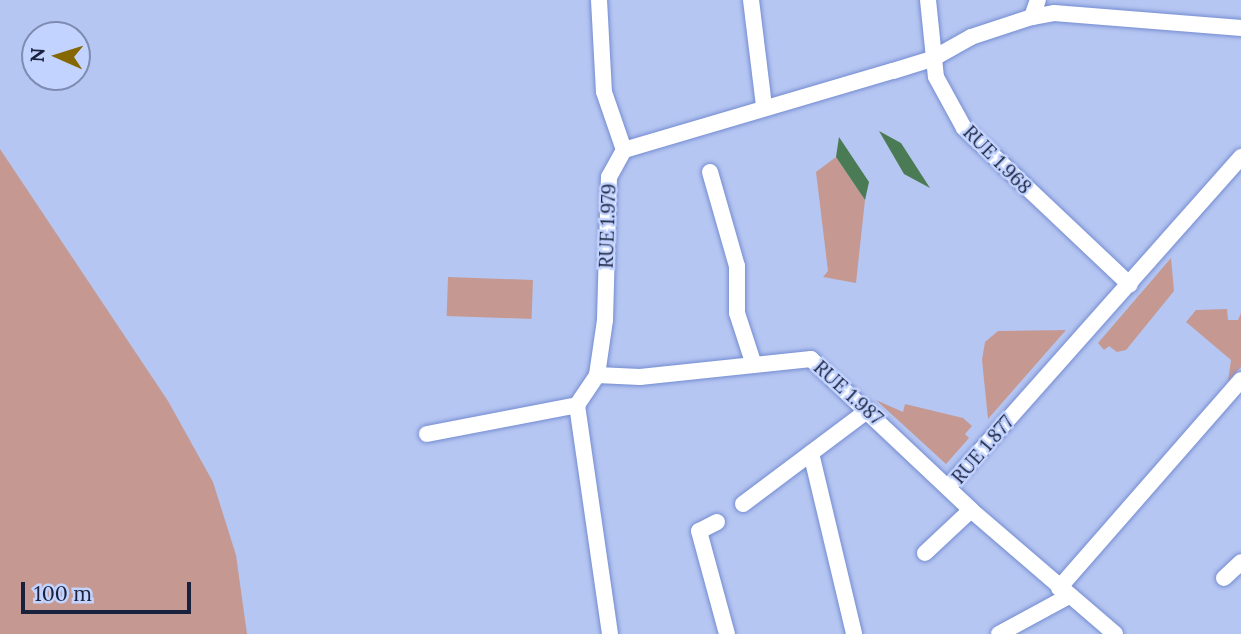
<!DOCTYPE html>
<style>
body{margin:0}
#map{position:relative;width:1241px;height:634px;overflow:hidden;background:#b6c6f2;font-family:Lora,serif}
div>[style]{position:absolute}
.green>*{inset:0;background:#c59992;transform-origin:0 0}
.water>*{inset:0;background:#4b7b54}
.roads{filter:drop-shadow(0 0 2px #748cd1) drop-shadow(0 0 2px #748cd1)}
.minor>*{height:16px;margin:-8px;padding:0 8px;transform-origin:8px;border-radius:8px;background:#fff}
span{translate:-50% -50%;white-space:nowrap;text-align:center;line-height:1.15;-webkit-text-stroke:5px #c2d3ff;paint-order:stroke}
.street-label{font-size:19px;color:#19213d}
.north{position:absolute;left:21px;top:21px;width:70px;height:70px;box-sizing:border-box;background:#c2d3ff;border:2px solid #7e8cb1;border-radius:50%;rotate:273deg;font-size:19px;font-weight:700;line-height:28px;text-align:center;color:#19213d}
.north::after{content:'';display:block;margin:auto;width:24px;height:32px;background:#866803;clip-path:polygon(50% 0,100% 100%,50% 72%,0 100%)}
.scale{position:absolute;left:21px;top:582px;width:170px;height:32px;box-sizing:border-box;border:4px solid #19213d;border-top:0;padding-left:9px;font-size:21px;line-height:24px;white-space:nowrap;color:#19213d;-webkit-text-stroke:5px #c2d3ff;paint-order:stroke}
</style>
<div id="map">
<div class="green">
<div style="clip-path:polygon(0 149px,168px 401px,213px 482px,236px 555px,247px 634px,0 634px)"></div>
<div style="clip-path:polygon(836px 157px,865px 200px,856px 283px,823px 277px,828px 271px,816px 172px)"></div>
<div style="clip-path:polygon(1171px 258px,1174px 291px,1126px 350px,1117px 352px,1109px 346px,1104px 350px,1098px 343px)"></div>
<div style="left:448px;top:277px;width:85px;height:39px;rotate:2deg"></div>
<div style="clip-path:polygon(1227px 309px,1228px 320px,1238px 320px,1241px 313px,1241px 367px,1228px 381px,1231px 360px,1186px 322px,1196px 310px)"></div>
<div style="clip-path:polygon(1066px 330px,988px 419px,982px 360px,985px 342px,998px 331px)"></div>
<div style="clip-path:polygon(876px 400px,903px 412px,905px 404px,963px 418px,972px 426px,965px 434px,969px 438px,946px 464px)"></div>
</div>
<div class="water">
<div style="clip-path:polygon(879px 131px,901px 143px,930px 188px,904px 174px)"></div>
<div style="clip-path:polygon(839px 137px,869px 182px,865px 200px,836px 157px)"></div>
</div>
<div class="roads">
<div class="minor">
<div style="left:599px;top:0;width:92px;rotate:86.9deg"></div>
<div style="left:604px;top:92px;width:61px;rotate:71deg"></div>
<div style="left:751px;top:0;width:107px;rotate:83deg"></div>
<div style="left:928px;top:0;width:77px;rotate:84.1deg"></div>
<div style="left:936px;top:77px;width:58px;rotate:61.2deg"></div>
<div style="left:964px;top:128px;width:228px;rotate:43.4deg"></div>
<div style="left:1032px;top:17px;width:18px;rotate:-71deg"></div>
<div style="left:710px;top:172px;width:98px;rotate:74deg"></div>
<div style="left:737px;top:266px;width:47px;rotate:90deg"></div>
<div style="left:737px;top:313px;width:52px;rotate:71.9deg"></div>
<div style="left:597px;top:375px;width:43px;rotate:2.7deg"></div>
<div style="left:640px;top:377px;width:172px;rotate:-6deg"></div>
<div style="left:811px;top:359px;width:220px;rotate:43.3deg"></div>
<div style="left:971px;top:510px;width:190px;rotate:40.7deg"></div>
<div style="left:427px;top:434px;width:153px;rotate:-10.9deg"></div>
<div style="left:811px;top:453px;width:186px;rotate:76.6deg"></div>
<div style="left:949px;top:486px;width:440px;rotate:-48.4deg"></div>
<div style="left:743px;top:504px;width:156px;rotate:-36.9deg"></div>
<div style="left:717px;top:522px;width:20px;rotate:153deg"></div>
<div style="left:699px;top:531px;width:107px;rotate:74.8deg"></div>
<div style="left:925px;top:553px;width:63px;rotate:-43.1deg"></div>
<div style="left:1224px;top:578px;width:23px;rotate:-43deg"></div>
<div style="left:1059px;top:588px;width:276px;rotate:-48.8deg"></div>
<div style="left:610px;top:634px;width:231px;rotate:-98.2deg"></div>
<div style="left:577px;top:405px;width:36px;rotate:-56deg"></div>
<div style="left:597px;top:375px;width:56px;rotate:-81.7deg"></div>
<div style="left:605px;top:320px;width:143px;rotate:-88.4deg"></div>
<div style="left:609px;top:177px;width:31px;rotate:-61deg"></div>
<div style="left:624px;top:150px;width:280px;rotate:-16.4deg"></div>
<div style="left:893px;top:71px;width:41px;rotate:-17.1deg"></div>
<div style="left:932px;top:59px;width:45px;rotate:-29.4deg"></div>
<div style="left:971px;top:37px;width:64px;rotate:-18.2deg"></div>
<div style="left:1032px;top:17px;width:22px;rotate:-10deg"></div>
<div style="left:1054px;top:13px;width:188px;rotate:4.6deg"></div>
<div style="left:999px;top:634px;width:80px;rotate:-28.5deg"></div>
</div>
</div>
<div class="street-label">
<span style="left:997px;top:160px;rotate:45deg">RUE 1.968</span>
<span style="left:608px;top:226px;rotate:-88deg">RUE 1.979</span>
<span style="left:848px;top:393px;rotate:42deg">RUE 1.987</span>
<span style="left:983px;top:450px;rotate:-49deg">RUE 1.877</span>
</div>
<div class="north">N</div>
<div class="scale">100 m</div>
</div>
